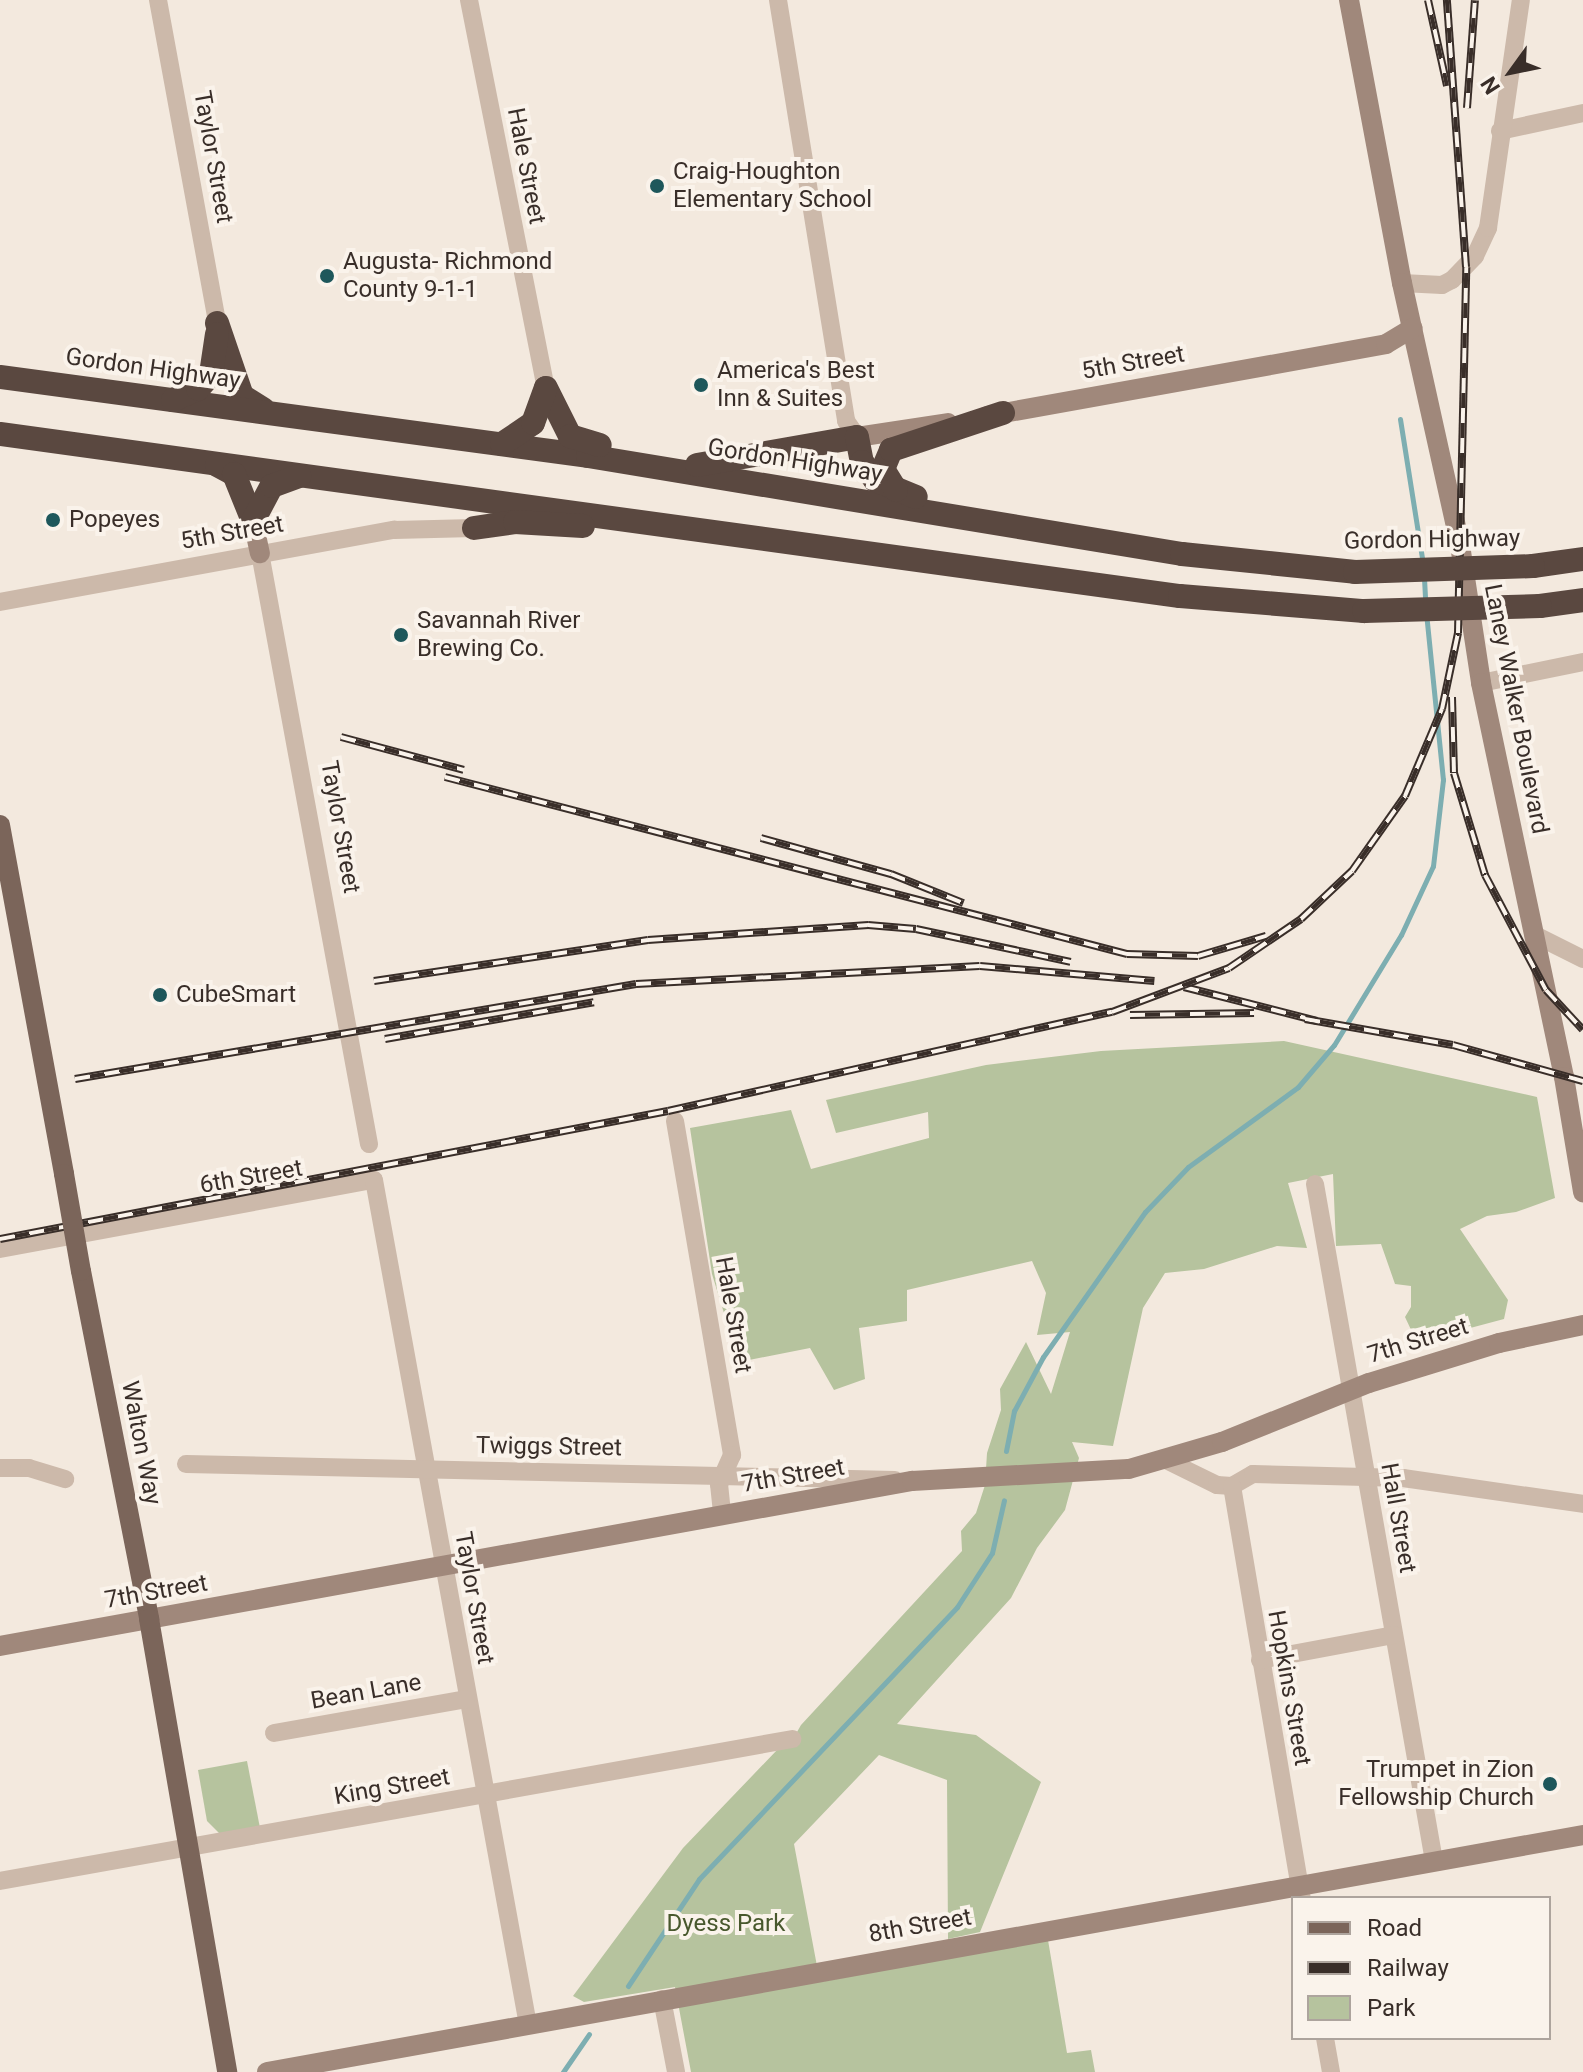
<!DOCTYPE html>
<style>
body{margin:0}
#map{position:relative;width:1583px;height:2072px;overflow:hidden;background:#f3e9de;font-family:Roboto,sans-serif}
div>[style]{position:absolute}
.green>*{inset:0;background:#b6c39e}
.stream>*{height:5px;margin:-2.5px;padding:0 2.5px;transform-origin:2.5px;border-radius:2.5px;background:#7daeb1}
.street>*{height:18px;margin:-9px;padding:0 9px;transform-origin:9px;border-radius:9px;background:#ccb9aa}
.secondary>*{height:20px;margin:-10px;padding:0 10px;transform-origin:10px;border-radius:10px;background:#a0887b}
.primary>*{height:20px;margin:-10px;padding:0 10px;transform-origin:10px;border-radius:10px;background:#7b655a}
.highway>*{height:24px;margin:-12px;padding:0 12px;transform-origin:12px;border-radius:12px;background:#5a4840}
.rail>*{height:8px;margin-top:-4px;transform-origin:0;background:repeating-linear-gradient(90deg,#faf3eb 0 15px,#392e29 0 30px);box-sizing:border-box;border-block:2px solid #392e29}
.primary-bridge>*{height:20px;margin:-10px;padding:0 10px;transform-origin:10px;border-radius:10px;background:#7b655a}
.highway-bridge>*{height:24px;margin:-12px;padding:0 12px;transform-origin:12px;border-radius:12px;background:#5a4840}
.dots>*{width:22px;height:22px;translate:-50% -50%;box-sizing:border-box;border:4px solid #faf3eb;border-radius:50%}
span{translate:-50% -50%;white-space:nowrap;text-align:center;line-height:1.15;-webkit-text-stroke:8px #faf3eb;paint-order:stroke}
.street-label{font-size:24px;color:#392e29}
.poi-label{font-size:24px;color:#392e29}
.left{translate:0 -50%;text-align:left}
.right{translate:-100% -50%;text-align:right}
.park-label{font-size:24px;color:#48582d}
.legend{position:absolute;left:1291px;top:1896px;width:260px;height:144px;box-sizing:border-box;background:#faf3eb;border:2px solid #ada49d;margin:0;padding:10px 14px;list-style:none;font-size:24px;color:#392e29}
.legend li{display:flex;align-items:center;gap:16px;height:40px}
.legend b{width:40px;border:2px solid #ada49d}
.north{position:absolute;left:1471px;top:32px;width:80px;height:80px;-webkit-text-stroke:6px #faf3eb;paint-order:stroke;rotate:237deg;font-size:22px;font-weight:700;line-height:32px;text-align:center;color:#392e29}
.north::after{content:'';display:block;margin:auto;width:28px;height:36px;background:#392e29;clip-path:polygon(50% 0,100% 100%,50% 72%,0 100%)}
</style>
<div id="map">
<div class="green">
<div style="clip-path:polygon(1284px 1041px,1537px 1097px,1555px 1198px,1516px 1212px,1487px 1216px,1460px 1229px,1508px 1300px,1504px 1319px,1444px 1335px,1413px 1334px,1405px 1317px,1411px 1307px,1411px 1286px,1395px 1284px,1381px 1244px,1336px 1246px,1333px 1174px,1288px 1183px,1307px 1248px,1277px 1246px,1204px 1269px,1165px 1273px,1143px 1308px,1113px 1446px,1072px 1442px,1079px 1458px,1065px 1510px,1037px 1548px,1011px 1598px,897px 1724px,976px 1735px,1041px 1782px,980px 1932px,948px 1939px,947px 1780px,879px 1755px,794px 1844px,820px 1982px,1048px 1940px,1067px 2053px,1091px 2050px,1095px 2072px,691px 2072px,675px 1987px,584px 2002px,573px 1996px,683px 1848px,777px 1750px,789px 1746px,801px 1725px,962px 1551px,961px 1531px,976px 1513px,985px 1485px,987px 1453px,1001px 1410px,1000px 1389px,1026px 1342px,1051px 1394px,1070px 1332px,1037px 1335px,1046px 1293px,1032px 1261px,907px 1290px,907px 1321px,859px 1328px,865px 1379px,834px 1390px,810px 1348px,739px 1362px,712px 1274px,690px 1128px,791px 1110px,811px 1169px,929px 1138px,928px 1112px,836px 1133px,826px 1100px,986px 1065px,1101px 1051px)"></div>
<div style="clip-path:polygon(247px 1761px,260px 1828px,220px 1834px,207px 1821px,198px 1770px)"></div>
</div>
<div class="stream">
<div style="left:1400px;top:419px;width:147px;rotate:81deg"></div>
<div style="left:1424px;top:578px;width:22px;rotate:87deg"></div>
<div style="left:1006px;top:1451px;width:41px;rotate:-78.7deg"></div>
<div style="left:1014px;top:1411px;width:61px;rotate:-61.8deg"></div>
<div style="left:1043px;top:1357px;width:177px;rotate:-54.9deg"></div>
<div style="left:1145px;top:1212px;width:62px;rotate:-46.3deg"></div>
<div style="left:1188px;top:1167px;width:136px;rotate:-36deg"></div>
<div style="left:1298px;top:1087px;width:55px;rotate:-49.4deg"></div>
<div style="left:1334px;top:1045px;width:129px;rotate:-58.7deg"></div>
<div style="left:1401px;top:935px;width:76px;rotate:-65.1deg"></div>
<div style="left:1433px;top:866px;width:87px;rotate:-83.4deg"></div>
<div style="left:1443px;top:780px;width:167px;rotate:-95.8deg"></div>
<div style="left:628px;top:1986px;width:128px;rotate:-56.4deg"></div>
<div style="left:699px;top:1879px;width:375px;rotate:-46.5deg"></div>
<div style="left:957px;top:1607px;width:64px;rotate:-57.1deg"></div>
<div style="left:992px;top:1553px;width:54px;rotate:-77.2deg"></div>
<div style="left:563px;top:2072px;width:46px;rotate:-55.6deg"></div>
</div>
<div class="street">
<div style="left:158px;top:0;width:328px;rotate:79.6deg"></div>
<div style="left:469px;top:0;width:396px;rotate:78.8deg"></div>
<div style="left:778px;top:0;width:426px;rotate:80.8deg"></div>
<div style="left:846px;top:421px;width:19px;rotate:55deg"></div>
<div style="left:1500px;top:131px;width:85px;rotate:-12.2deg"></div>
<div style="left:1402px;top:283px;width:40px;rotate:2.9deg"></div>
<div style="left:1442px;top:285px;width:11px;rotate:-27deg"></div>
<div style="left:1452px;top:280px;width:33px;rotate:-46deg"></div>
<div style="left:1475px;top:256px;width:31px;rotate:-65deg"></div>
<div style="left:1488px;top:228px;width:230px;rotate:-81.8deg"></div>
<div style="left:260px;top:553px;width:601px;rotate:79.55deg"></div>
<div style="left:0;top:602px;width:401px;rotate:-10.4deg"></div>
<div style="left:394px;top:530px;width:80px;rotate:-1.4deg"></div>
<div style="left:1481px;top:683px;width:104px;rotate:-11.6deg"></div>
<div style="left:1533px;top:934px;width:56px;rotate:26.6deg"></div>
<div style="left:675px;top:1121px;width:339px;rotate:80.3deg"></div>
<div style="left:732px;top:1455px;width:32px;rotate:114deg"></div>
<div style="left:719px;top:1484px;width:31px;rotate:84deg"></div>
<div style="left:1315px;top:1184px;width:687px;rotate:80.03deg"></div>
<div style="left:0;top:1249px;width:380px;rotate:-10.5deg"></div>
<div style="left:374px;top:1180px;width:859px;rotate:79.67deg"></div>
<div style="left:1166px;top:1460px;width:57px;rotate:26.1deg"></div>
<div style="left:1217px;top:1485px;width:15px;rotate:4deg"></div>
<div style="left:1232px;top:1486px;width:24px;rotate:-30deg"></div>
<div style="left:1253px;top:1474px;width:150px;rotate:1.5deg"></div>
<div style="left:1403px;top:1478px;width:182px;rotate:8.2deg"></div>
<div style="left:186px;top:1464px;width:709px;rotate:1.29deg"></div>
<div style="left:0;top:1468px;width:29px"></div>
<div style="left:29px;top:1468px;width:38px;rotate:17deg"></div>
<div style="left:1232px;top:1486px;width:418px;rotate:80.4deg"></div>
<div style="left:1260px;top:1660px;width:136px;rotate:-10.6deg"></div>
<div style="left:274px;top:1733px;width:195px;rotate:-10deg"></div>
<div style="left:0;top:1881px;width:805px;rotate:-10.16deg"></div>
<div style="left:662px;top:1999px;width:74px;rotate:79.1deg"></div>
<div style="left:1325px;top:2038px;width:35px;rotate:80deg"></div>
</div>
<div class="secondary">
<div style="left:1349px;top:0;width:288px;rotate:79.4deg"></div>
<div style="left:1402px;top:283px;width:268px;rotate:77.5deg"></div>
<div style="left:1460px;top:545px;width:140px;rotate:81.3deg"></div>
<div style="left:1481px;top:683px;width:403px;rotate:78.1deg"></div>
<div style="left:1564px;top:1077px;width:117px;rotate:80.6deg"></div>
<div style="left:987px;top:416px;width:405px;rotate:-10.2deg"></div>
<div style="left:1386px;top:344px;width:31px;rotate:-31deg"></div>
<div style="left:857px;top:437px;width:92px;rotate:-8.7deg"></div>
<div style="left:253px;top:521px;width:33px;rotate:78deg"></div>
<div style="left:0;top:1646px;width:927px;rotate:-10.26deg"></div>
<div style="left:912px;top:1481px;width:217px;rotate:-3.2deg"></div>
<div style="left:1129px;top:1469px;width:97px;rotate:-16.2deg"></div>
<div style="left:1222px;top:1442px;width:158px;rotate:-21.9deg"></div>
<div style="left:1369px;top:1383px;width:136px;rotate:-17.1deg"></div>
<div style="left:1499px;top:1343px;width:86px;rotate:-12.1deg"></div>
<div style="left:267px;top:2072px;width:1337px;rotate:-10.21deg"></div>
</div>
<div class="primary">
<div style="left:0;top:825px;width:355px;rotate:79.6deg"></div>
<div style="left:81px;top:1271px;width:355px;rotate:78.9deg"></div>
<div style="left:149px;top:1619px;width:460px;rotate:80.2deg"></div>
</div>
<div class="highway">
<div style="left:217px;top:323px;width:77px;rotate:71.1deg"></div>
<div style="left:242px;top:396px;width:25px;rotate:32deg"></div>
<div style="left:0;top:377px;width:593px;rotate:7.65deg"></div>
<div style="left:588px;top:456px;width:602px;rotate:9.37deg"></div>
<div style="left:1182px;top:554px;width:174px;rotate:5.9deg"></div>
<div style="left:546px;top:388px;width:54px;rotate:63.4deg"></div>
<div style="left:570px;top:436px;width:31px;rotate:17deg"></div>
<div style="left:173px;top:400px;width:27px;rotate:-24deg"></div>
<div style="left:198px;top:389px;width:20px;rotate:-49deg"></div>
<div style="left:211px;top:374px;width:40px;rotate:-81.5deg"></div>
<div style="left:0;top:434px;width:1191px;rotate:7.82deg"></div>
<div style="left:1180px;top:596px;width:185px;rotate:4.7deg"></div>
<div style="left:502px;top:444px;width:37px;rotate:-34deg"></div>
<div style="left:533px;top:423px;width:37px;rotate:-70deg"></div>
<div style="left:217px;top:465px;width:19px;rotate:28deg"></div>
<div style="left:234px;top:474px;width:51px;rotate:68deg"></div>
<div style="left:697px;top:465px;width:162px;rotate:-9.9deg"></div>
<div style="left:857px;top:437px;width:25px;rotate:79deg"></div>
<div style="left:862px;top:462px;width:22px;rotate:54deg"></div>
<div style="left:875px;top:480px;width:44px;rotate:22.5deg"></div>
<div style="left:896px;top:490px;width:25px;rotate:-122deg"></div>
<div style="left:883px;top:469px;width:21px;rotate:-67deg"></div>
<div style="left:891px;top:450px;width:118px;rotate:-18.3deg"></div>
<div style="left:253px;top:521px;width:40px;rotate:-62deg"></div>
<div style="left:272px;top:486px;width:29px;rotate:-20deg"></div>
<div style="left:474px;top:528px;width:41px;rotate:-8.3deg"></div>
<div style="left:515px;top:522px;width:68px;rotate:3.4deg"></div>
<div style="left:1533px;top:566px;width:50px;rotate:-8deg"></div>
<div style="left:1540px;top:606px;width:43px;rotate:-7.9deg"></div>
</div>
<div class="rail">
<div style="left:1428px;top:0;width:88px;rotate:77.5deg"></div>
<div style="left:1467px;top:108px;width:108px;rotate:-85.8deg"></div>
<div style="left:1452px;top:697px;width:76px;rotate:88.5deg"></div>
<div style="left:1454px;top:773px;width:107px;rotate:73.1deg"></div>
<div style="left:1485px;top:875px;width:130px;rotate:62.1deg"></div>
<div style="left:1546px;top:990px;width:54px;rotate:47.2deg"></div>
<div style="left:341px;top:737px;width:127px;rotate:15deg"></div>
<div style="left:445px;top:777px;width:705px;rotate:14.55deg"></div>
<div style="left:1127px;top:954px;width:71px;rotate:1.6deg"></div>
<div style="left:1198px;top:956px;width:71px;rotate:-16.4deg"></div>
<div style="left:761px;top:838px;width:135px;rotate:15.5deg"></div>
<div style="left:891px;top:874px;width:78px;rotate:21.9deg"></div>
<div style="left:374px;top:981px;width:277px;rotate:-8.5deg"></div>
<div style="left:648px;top:940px;width:221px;rotate:-3.9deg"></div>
<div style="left:868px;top:925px;width:48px;rotate:4.8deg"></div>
<div style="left:916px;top:929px;width:158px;rotate:12deg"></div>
<div style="left:1184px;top:987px;width:137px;rotate:14.3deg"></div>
<div style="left:1130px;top:1015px;width:124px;rotate:-0.9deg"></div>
<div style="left:1305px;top:1019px;width:150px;rotate:10deg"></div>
<div style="left:1453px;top:1045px;width:135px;rotate:15.5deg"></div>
<div style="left:385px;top:1039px;width:212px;rotate:-10deg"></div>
<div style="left:75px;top:1079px;width:569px;rotate:-9.61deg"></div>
<div style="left:636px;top:984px;width:344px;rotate:-3deg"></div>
<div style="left:980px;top:966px;width:175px;rotate:4.9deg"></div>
<div style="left:0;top:1239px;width:680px;rotate:-10.85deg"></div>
<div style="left:668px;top:1111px;width:455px;rotate:-12.6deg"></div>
<div style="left:1112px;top:1012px;width:125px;rotate:-20.6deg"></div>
<div style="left:1229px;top:968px;width:87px;rotate:-34.2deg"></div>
<div style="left:1301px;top:919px;width:70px;rotate:-43.3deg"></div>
<div style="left:1352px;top:871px;width:92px;rotate:-54.8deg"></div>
<div style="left:1405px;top:796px;width:95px;rotate:-67deg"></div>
<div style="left:1442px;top:709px;width:78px;rotate:-78.1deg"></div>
<div style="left:1458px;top:633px;width:366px;rotate:-88.7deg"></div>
<div style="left:1466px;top:267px;width:268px;rotate:-94.1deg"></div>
</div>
<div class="primary-bridge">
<div style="left:64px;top:1174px;width:98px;rotate:80.1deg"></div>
</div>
<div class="highway-bridge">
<div style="left:1355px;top:572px;width:178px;rotate:-1.9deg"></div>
<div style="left:1364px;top:611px;width:176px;rotate:-1.6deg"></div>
</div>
<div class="dots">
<div style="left:657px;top:186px;background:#1e575b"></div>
<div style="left:327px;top:276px;background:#1e575b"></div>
<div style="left:701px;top:385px;background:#1e575b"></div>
<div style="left:53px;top:520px;background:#1e575b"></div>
<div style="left:401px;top:635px;background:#1e575b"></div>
<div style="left:160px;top:995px;background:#1e575b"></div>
<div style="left:1550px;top:1784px;background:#1e575b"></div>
</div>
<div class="street-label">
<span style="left:213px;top:157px;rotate:80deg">Taylor Street</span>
<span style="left:526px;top:166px;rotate:79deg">Hale Street</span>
<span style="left:1133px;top:363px;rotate:-10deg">5th Street</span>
<span style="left:153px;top:369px;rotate:8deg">Gordon Highway</span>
<span style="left:795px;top:461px;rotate:9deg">Gordon Highway</span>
<span style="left:232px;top:533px;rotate:-10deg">5th Street</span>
<span style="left:1432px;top:540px;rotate:-1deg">Gordon Highway</span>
<span style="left:1516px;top:709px;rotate:79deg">Laney Walker Boulevard</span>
<span style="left:340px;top:827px;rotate:80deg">Taylor Street</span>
<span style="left:251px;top:1177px;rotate:-10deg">6th Street</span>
<span style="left:733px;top:1315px;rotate:80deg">Hale Street</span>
<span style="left:1418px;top:1341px;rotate:-17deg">7th Street</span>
<span style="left:141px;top:1443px;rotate:79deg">Walton Way</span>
<span style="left:549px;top:1447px;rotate:1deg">Twiggs Street</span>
<span style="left:793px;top:1476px;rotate:-10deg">7th Street</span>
<span style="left:1398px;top:1518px;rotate:80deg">Hall Street</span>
<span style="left:156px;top:1592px;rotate:-10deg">7th Street</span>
<span style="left:474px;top:1598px;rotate:80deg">Taylor Street</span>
<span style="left:1289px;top:1688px;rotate:80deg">Hopkins Street</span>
<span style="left:366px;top:1692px;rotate:-10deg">Bean Lane</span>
<span style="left:392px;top:1787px;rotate:-10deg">King Street</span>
<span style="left:920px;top:1926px;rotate:-10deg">8th Street</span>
</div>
<div class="poi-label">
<span class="left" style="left:673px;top:186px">Craig-Houghton<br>Elementary School</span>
<span class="left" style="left:343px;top:276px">Augusta- Richmond<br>County 9-1-1</span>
<span class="left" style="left:717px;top:385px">America's Best<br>Inn &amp; Suites</span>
<span class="left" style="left:69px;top:520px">Popeyes</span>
<span class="left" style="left:417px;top:635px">Savannah River<br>Brewing Co.</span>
<span class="left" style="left:176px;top:995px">CubeSmart</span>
<span class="right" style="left:1534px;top:1784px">Trumpet in Zion<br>Fellowship Church</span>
</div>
<div class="park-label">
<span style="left:726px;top:1924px">Dyess Park</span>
</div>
<ul class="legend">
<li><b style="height:10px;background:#7b655a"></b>Road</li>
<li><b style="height:10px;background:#392e29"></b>Railway</li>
<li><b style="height:22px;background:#b6c39e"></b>Park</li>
</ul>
<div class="north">N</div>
</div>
